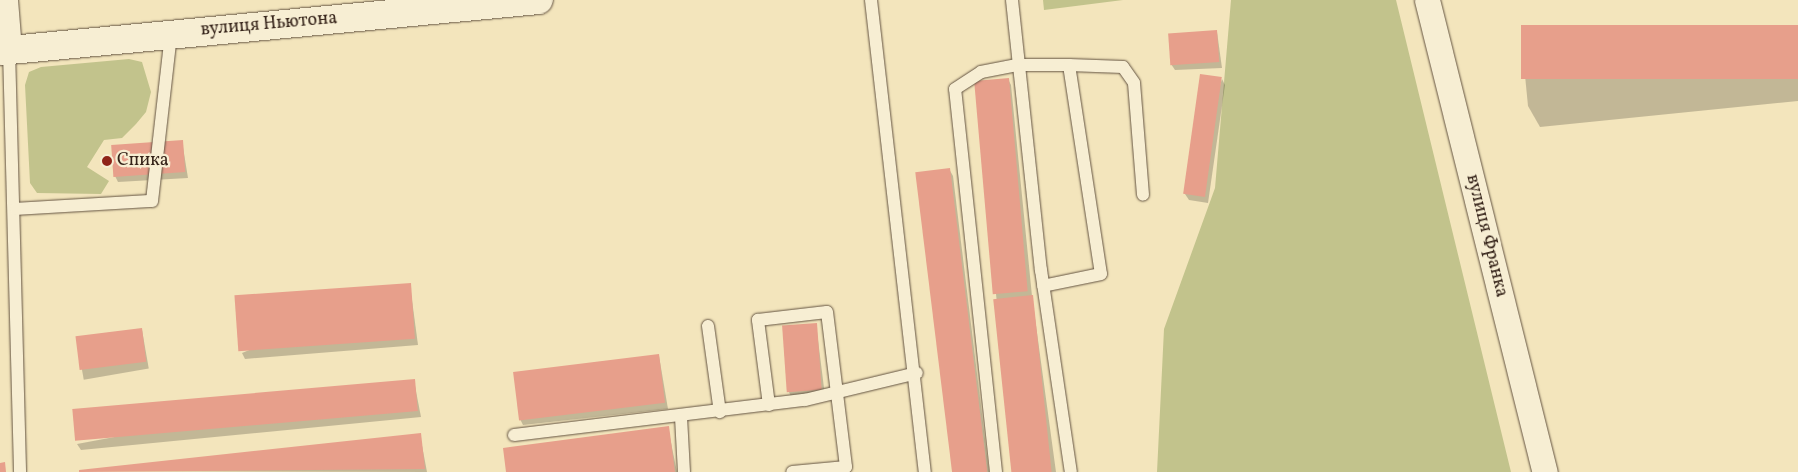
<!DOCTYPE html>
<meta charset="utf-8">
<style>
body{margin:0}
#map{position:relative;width:1798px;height:472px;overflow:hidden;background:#f3e5bc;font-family:Vollkorn,serif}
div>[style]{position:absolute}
.green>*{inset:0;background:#c2c38c}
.shadow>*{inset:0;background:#0003;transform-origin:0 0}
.building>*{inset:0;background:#e79f8b;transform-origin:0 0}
.roads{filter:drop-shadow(0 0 1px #645442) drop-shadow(0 0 1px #645442)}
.service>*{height:12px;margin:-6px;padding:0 6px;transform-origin:6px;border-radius:6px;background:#f7eed3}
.minor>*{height:25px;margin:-12.5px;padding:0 12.5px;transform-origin:12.5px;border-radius:12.5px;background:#f7eed3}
.tertiary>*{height:28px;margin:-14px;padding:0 14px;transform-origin:14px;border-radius:14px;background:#f7eed3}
.dots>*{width:14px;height:14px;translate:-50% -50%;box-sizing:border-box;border:2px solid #f7eed3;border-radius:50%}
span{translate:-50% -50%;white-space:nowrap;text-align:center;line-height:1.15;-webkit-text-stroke:4.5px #f7eed3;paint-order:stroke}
.street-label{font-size:18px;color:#352319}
.poi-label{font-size:18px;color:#352319}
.left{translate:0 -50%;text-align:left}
</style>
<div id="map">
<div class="green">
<div style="clip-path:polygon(1043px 0,1123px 0,1044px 10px)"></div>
<div style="clip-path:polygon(1231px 0,1396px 0,1511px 472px,1157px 472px,1164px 329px,1215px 188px)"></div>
<div style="clip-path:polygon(129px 59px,142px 62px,151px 92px,146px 112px,136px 124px,122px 138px,104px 140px,87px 167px,109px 181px,101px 194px,37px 193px,30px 183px,25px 85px,29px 72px,41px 67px)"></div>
</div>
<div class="shadow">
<div style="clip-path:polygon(1798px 27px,1798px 101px,1540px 127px,1528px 106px,1523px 55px)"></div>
<div style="clip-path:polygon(1217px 32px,1222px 68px,1175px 70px,1171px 64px)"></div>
<div style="clip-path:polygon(1008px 79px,1011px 85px,1032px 296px,1056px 472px,1014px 472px,996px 294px)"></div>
<div style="clip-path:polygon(1222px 79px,1225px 85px,1208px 203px,1189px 200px,1185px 194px)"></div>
<div style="clip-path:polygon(182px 141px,188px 178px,118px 182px,115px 176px)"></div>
<div style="clip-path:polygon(949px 169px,953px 176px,989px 472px,952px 472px)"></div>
<div style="clip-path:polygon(410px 285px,418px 345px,245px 359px,242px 353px)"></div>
<div style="clip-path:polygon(816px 324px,825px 396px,792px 399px,789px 392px)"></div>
<div style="left:142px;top:330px;width:39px;height:66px;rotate:80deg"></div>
<div style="clip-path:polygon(659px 356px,668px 409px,523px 425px,520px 419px)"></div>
<div style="clip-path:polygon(414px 381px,421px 417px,81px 450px,77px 444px)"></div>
<div style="clip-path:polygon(668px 428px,677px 472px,507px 472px)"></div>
<div style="clip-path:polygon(420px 435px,427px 472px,80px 471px)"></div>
</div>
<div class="building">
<div style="left:1798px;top:25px;width:54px;height:277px;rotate:90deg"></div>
<div style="left:1217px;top:30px;width:32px;height:49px;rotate:86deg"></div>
<div style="left:1200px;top:74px;width:22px;height:121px;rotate:8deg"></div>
<div style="left:1009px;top:78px;width:214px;height:35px;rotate:85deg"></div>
<div style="left:183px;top:140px;width:32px;height:72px;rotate:86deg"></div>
<div style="left:950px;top:168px;width:306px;height:35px;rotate:83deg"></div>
<div style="left:411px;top:283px;width:56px;height:177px;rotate:86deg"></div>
<div style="left:1033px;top:295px;width:178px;height:40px;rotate:84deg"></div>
<div style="left:817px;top:323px;width:67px;height:35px;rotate:86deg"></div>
<div style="left:142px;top:328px;width:34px;height:67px;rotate:83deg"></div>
<div style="left:659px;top:354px;width:49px;height:147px;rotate:83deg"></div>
<div style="left:415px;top:379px;width:32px;height:344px;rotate:85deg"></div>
<div style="clip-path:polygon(669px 426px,675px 472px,506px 472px,503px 448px)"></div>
<div style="clip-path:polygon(421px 433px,425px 469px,79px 472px,79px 470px)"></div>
<div style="clip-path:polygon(5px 462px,6px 472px,0 472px,0 463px)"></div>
</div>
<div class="roads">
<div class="service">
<div style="left:871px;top:0;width:475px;rotate:83.5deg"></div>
<div style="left:1012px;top:0;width:272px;rotate:83.9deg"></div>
<div style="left:1041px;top:270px;width:204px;rotate:81.6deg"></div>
<div style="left:9px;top:50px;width:422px;rotate:88.5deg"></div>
<div style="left:1069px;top:65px;width:54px;rotate:2.1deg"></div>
<div style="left:1123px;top:67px;width:19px;rotate:55deg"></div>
<div style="left:1134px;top:83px;width:112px;rotate:85.4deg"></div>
<div style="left:16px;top:209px;width:136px;rotate:-3.4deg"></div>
<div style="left:152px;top:201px;width:168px;rotate:-83.5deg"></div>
<div style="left:708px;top:326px;width:87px;rotate:82.1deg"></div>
<div style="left:769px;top:405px;width:86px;rotate:-97.4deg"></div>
<div style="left:758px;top:320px;width:69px;rotate:-6.6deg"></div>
<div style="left:827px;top:312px;width:156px;rotate:83deg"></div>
<div style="left:846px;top:467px;width:54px;rotate:174.7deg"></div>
<div style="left:681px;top:417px;width:55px;rotate:86.9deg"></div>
<div style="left:514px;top:435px;width:293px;rotate:-6.9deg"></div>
<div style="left:805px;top:400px;width:115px;rotate:-13.6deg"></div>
<div style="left:996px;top:472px;width:385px;rotate:-96.1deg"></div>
<div style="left:955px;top:89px;width:31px;rotate:-33deg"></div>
<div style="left:981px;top:72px;width:38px;rotate:-11deg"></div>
<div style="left:1018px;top:65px;width:51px"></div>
<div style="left:1069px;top:65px;width:211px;rotate:81.3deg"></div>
<div style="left:1101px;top:274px;width:59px;rotate:168.3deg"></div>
</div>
<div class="minor">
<div style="left:5px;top:0;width:50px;rotate:85.4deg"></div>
<div style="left:1427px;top:0;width:487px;rotate:76deg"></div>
</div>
<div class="tertiary">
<div style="left:0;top:51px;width:541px;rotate:-5.41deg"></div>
</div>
</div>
<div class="dots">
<div style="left:107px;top:161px;background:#8f2418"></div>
</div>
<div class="street-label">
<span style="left:269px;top:25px;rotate:-5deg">вулиця Ньютона</span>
<span style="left:1486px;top:236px;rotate:76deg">вулиця Франка</span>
</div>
<div class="poi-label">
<span class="left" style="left:117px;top:161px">Спика</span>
</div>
</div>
